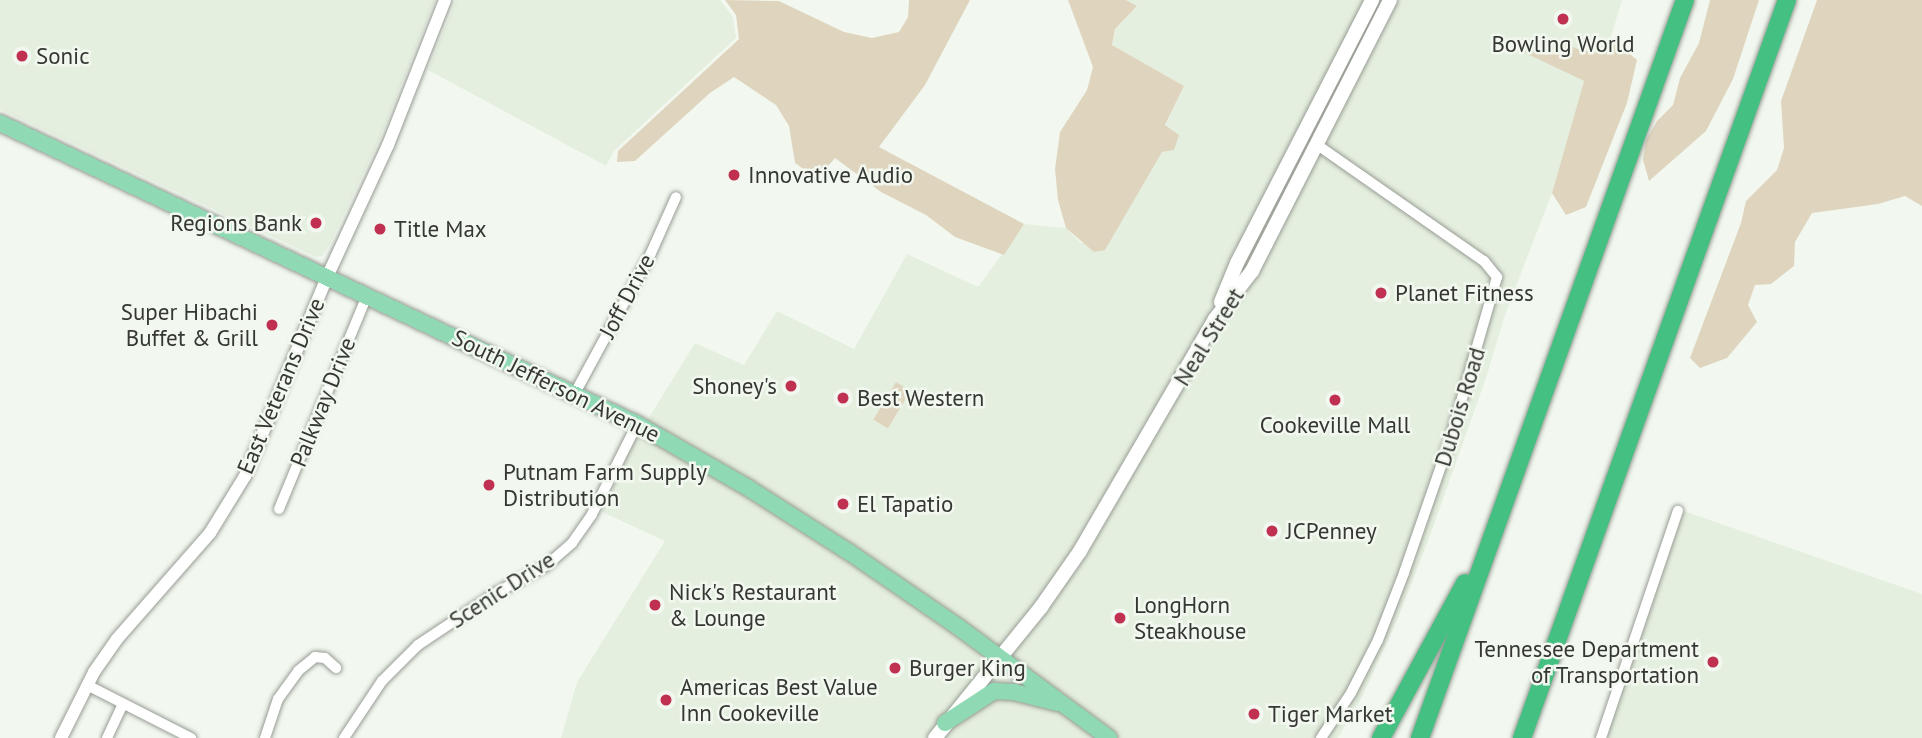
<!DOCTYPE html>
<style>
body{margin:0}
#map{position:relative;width:1922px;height:738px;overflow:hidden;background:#f2f8ef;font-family:"PT Sans",sans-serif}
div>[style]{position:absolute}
.built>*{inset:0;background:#e5efdf}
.green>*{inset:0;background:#dfd5bf;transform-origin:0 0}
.roads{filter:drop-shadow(0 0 2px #989d95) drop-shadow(0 0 2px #989d95)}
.minor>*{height:10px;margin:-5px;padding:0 5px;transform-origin:5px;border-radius:5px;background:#fff}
.tertiary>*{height:12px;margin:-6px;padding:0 6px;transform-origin:6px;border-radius:6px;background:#fff}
.secondary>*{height:14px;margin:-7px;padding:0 7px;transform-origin:7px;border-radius:7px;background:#fff}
.primary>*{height:16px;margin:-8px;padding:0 8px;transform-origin:8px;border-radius:8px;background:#8fd9b5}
.motorway>*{height:18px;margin:-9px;padding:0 9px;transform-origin:9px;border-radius:9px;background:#45c083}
.dots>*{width:19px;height:19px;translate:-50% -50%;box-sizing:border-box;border:4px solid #f2f8ef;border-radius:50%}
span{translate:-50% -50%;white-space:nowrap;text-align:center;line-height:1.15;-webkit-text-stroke:5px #f2f8ef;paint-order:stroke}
.poi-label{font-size:23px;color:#353733}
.left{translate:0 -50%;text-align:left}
.right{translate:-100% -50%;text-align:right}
.street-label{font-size:23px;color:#353733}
</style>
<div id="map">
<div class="built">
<div style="clip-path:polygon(0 0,435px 0,380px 138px,330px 244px,322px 256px,316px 257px,0 109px)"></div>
<div style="clip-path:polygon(456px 0,720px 0,733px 17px,736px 38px,614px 151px,606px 166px,428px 70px)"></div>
<div style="clip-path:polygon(1126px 0,1622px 0,1606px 54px,1581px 50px,1557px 41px,1513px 38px,1519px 50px,1584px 81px,1552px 193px,1505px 315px,1486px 378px,1431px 533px,1398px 618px,1361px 699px,1338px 738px,561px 738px,577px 682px,665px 541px,602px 512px,632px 445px,695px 343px,744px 365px,777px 311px,854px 349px,907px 254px,978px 287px,1024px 224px,1066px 228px,1081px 243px,1162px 151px,1174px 150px,1165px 126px,1184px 86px,1112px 45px,1115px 29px,1137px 7px)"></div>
<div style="clip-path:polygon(1684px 511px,1922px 594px,1922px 738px,1605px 738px)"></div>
</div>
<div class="green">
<div style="clip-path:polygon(725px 0,779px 1px,844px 32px,872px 38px,899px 32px,908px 17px,909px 0,970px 0,925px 85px,879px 147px,1024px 224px,1004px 255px,955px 237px,926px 215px,881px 192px,835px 158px,822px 173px,809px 173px,795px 163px,789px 126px,776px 105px,734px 77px,710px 93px,635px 161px,617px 162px,618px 151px,739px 39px,736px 15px)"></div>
<div style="clip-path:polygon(1068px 0,1126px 0,1137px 6px,1115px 29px,1112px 45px,1184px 86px,1165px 125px,1179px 135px,1174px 150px,1162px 152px,1105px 250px,1094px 252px,1066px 228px,1058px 200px,1055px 169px,1060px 132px,1087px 90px,1093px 67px)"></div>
<div style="clip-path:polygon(1710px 0,1759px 0,1733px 79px,1706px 131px,1649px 181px,1643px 160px,1646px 140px,1657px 121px,1673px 105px,1680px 78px,1699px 43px)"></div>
<div style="clip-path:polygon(1817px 0,1922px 0,1922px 206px,1905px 196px,1878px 204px,1812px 213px,1795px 242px,1794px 266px,1771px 284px,1755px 285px,1748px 305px,1757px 322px,1727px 358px,1700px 368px,1690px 358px,1741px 223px,1746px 201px,1777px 170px,1784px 148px,1781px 101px)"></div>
<div style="clip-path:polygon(1512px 38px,1557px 41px,1581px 50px,1605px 54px,1615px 41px,1637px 60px,1627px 103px,1586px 207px,1566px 215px,1552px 193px,1584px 81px,1519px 50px)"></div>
<div style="left:896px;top:382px;width:17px;height:44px;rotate:31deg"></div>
</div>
<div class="roads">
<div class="minor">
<div style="left:1316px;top:144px;width:205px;rotate:34.9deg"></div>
<div style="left:1484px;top:261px;width:21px;rotate:51deg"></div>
<div style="left:1497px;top:277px;width:170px;rotate:106.1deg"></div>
<div style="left:1450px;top:440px;width:141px;rotate:109.1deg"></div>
<div style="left:1404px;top:573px;width:72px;rotate:111.2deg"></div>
<div style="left:1378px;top:640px;width:59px;rotate:117deg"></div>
<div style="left:1351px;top:693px;width:54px;rotate:123.7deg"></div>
<div style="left:575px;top:393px;width:159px;rotate:-61.5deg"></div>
<div style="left:651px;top:253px;width:61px;rotate:-65.9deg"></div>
<div style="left:279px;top:509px;width:231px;rotate:-67.6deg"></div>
<div style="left:87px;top:685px;width:117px;rotate:27deg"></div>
<div style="left:107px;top:738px;width:38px;rotate:-65deg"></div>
<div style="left:265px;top:738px;width:41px;rotate:-71.6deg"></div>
<div style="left:278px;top:699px;width:34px;rotate:-54deg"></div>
<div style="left:298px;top:671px;width:22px;rotate:-39deg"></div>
<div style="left:315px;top:657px;width:10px;rotate:6deg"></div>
<div style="left:325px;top:658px;width:15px;rotate:42deg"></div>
<div style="left:344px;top:738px;width:69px;rotate:-56.3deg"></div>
<div style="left:382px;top:681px;width:51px;rotate:-45deg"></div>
<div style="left:418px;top:645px;width:94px;rotate:-33.7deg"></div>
<div style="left:496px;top:593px;width:58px;rotate:-28.8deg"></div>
<div style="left:547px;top:565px;width:33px;rotate:-41deg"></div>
<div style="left:572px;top:543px;width:35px;rotate:-55deg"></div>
<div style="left:592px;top:514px;width:101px;rotate:-63.4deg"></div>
<div style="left:1601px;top:738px;width:240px;rotate:-71.3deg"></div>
</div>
<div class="tertiary">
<div style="left:61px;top:738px;width:74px;rotate:-63.4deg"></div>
<div style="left:94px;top:672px;width:40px;rotate:-55.1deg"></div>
<div style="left:117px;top:639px;width:141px;rotate:-48.7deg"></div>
<div style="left:210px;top:533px;width:67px;rotate:-58.4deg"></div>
<div style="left:245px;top:476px;width:215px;rotate:-67.6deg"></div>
<div style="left:327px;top:277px;width:145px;rotate:-65.2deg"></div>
<div style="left:388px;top:145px;width:156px;rotate:-68.5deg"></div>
</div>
<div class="secondary">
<div style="left:1221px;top:302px;width:42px;rotate:-67.7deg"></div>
<div style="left:1237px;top:263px;width:296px;rotate:-62.8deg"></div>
<div style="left:935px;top:738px;width:169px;rotate:-51deg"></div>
<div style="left:1041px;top:607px;width:68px;rotate:-55.1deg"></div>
<div style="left:1080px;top:551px;width:268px;rotate:-59.8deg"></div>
<div style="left:1215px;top:319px;width:61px;rotate:-52.4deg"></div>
<div style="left:1252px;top:271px;width:304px;rotate:-63deg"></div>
</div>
<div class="primary">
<div style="left:0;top:123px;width:705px;rotate:25.29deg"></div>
<div style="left:637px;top:424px;width:130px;rotate:29.9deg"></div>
<div style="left:750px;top:489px;width:117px;rotate:32.5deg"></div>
<div style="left:849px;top:552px;width:131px;rotate:34.4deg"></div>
<div style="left:957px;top:626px;width:189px;rotate:36.4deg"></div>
<div style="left:945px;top:723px;width:59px;rotate:-33.1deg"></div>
<div style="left:994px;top:691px;width:20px;rotate:3deg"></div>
<div style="left:1014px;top:692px;width:44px;rotate:14.3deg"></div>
</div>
<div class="motorway">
<div style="left:1381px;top:738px;width:176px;rotate:-61.5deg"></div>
<div style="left:1420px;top:738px;width:784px;rotate:-70.25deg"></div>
<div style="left:1522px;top:738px;width:784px;rotate:-70.25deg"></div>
</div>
</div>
<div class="dots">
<div style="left:1563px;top:19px;background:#c03051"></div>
<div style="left:22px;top:56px;background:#c03051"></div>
<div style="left:734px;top:175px;background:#c03051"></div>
<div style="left:316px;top:223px;background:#c03051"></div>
<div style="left:380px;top:229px;background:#c03051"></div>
<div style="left:1381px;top:293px;background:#c03051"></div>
<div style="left:272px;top:325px;background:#c03051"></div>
<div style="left:791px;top:386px;background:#c03051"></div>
<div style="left:843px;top:398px;background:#c03051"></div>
<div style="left:1335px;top:400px;background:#c03051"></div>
<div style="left:489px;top:485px;background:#c03051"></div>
<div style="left:843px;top:504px;background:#c03051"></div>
<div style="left:1272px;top:531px;background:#c03051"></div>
<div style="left:655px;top:605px;background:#c03051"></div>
<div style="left:1120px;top:618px;background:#c03051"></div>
<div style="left:1713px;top:662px;background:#c03051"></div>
<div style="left:895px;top:668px;background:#c03051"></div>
<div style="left:666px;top:700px;background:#c03051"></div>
<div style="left:1254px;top:714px;background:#c03051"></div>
</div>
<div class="poi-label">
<span style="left:1563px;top:44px">Bowling World</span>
<span class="left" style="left:36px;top:56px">Sonic</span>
<span class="left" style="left:748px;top:175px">Innovative Audio</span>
<span class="right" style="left:302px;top:223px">Regions Bank</span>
<span class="left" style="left:394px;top:229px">Title Max</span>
<span class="left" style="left:1395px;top:293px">Planet Fitness</span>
<span class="right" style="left:258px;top:325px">Super Hibachi<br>Buffet &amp; Grill</span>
<span class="right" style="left:777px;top:386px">Shoney's</span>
<span class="left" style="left:857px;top:398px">Best Western</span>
<span style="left:1335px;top:425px">Cookeville Mall</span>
<span class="left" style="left:503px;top:485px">Putnam Farm Supply<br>Distribution</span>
<span class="left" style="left:857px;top:504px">El Tapatio</span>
<span class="left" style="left:1286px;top:531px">JCPenney</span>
<span class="left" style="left:669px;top:605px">Nick's Restaurant<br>&amp; Lounge</span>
<span class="left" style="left:1134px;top:618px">LongHorn<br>Steakhouse</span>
<span class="right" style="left:1699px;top:662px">Tennessee Department<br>of Transportation</span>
<span class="left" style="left:909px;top:668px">Burger King</span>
<span class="left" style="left:680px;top:700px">Americas Best Value<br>Inn Cookeville</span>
<span class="left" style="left:1268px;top:714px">Tiger Market</span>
</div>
<div class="street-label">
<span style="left:627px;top:296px;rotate:-62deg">Joff Drive</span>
<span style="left:1209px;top:337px;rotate:-58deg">Neal Street</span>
<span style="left:281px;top:386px;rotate:-67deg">East Veterans Drive</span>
<span style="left:556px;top:386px;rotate:26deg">South Jefferson Avenue</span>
<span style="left:323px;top:402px;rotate:-68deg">Palkway Drive</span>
<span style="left:1460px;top:407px;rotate:-73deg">Dubois Road</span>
<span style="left:502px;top:590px;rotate:-33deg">Scenic Drive</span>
</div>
</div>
